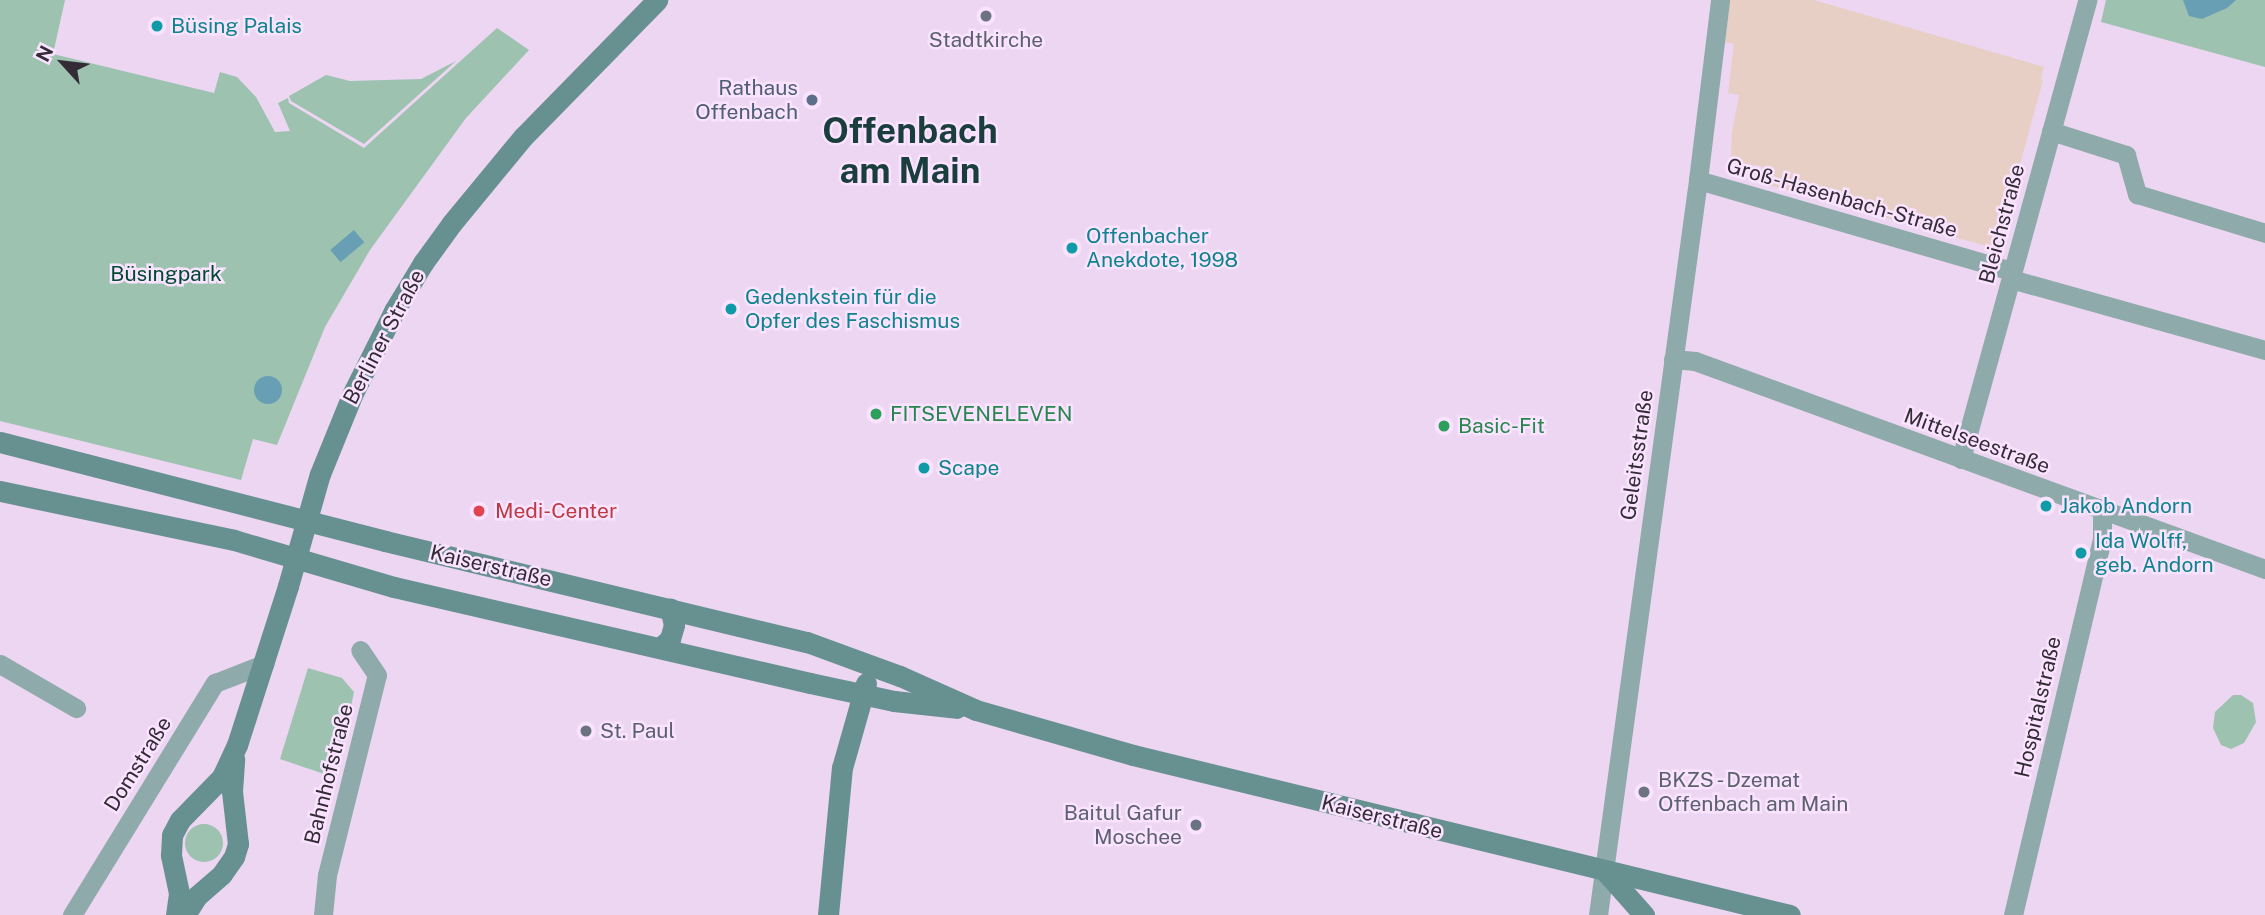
<!DOCTYPE html>
<meta charset="utf-8">
<style>
body{margin:0}
#map{position:relative;width:2265px;height:915px;overflow:hidden;background:#edd6f1;font-family:"Public Sans",sans-serif}
div>[style]{position:absolute}
.education>*{inset:0;background:#e7cfc6}
.green>*{inset:0;background:#9dc2b0}
.round{border-radius:50%}
.water>*{inset:0;background:#689fb5;transform-origin:0 0}
.minor>*{height:19px;margin:-9.5px;padding:0 9.5px;transform-origin:9.5px;border-radius:9.5px;background:#8faaab}
.secondary>*{height:21px;margin:-10.5px;padding:0 10.5px;transform-origin:10.5px;border-radius:10.5px;background:#679091}
.dots>*{width:19px;height:19px;translate:-50% -50%;box-sizing:border-box;border:4px solid #fae3ff;border-radius:50%}
span{translate:-50% -50%;white-space:nowrap;text-align:center;line-height:1.15;-webkit-text-stroke:5px #fae3ff;paint-order:stroke}
.culture-label{font-size:21px;color:#0d838f}
.left{translate:0 -50%;text-align:left}
.worship-label{font-size:21px;color:#5b616d}
.right{translate:-100% -50%;text-align:right}
.service-label{font-size:21px;color:#4e5e75}
.street-label{font-size:21px;color:#332b35}
.park-label{font-size:21px;color:#004931}
.leisure-label{font-size:21px;color:#27864d}
.health-label{font-size:21px;color:#be3a42}
.town-label{font-size:35px;color:#1a3d3e;font-weight:700}
.north{position:absolute;left:28px;top:28px;width:70px;height:70px;-webkit-text-stroke:5px #fae3ff;paint-order:stroke;rotate:297deg;font-size:19px;font-weight:700;line-height:28px;text-align:center;color:#332b35}
.north::after{content:'';display:block;margin:auto;width:24px;height:32px;background:#332b35;clip-path:polygon(50% 0,100% 100%,50% 72%,0 100%)}
</style>
<div id="map">
<div class="education">
<div style="clip-path:polygon(1729px 0,1814px 0,2044px 67px,2041px 79px,2043px 80px,1997px 249px,1758px 182px,1762px 166px,1731px 163px,1732px 132px,1739px 95px,1728px 93px,1734px 44px,1724px 42px)"></div>
</div>
<div class="green">
<div style="clip-path:polygon(0 0,65px 0,53px 54px,214px 93px,220px 72px,237px 77px,256px 97px,275px 132px,290px 131px,278px 103px,288px 98px,289px 103px,364px 148px,497px 28px,529px 50px,466px 118px,370px 250px,325px 327px,277px 445px,253px 439px,241px 480px,0 421px)"></div>
<div style="clip-path:polygon(2106px 0,2265px 0,2265px 67px,2101px 22px)"></div>
<div style="clip-path:polygon(456px 61px,364px 144px,291px 101px,289px 96px,326px 75px,350px 81px,421px 79px)"></div>
<div style="clip-path:polygon(308px 668px,342px 678px,354px 692px,336px 778px,280px 759px)"></div>
<div style="clip-path:polygon(2233px 695px,2241px 695px,2253px 703px,2256px 722px,2244px 743px,2231px 749px,2221px 745px,2213px 728px,2215px 712px)"></div>
<div class="round" style="left:185px;top:824px;width:38px;height:38px"></div>
</div>
<div class="water">
<div style="clip-path:polygon(2183px 0,2236px 0,2227px 8px,2202px 19px,2189px 16px)"></div>
<div style="left:354px;top:230px;width:16px;height:31px;rotate:50deg"></div>
<div class="round" style="left:254px;top:376px;width:28px;height:28px"></div>
</div>
<div class="minor">
<div style="left:2051px;top:131px;width:79px;rotate:17.7deg"></div>
<div style="left:2126px;top:155px;width:41px;rotate:74.2deg"></div>
<div style="left:2137px;top:194px;width:134px;rotate:16.9deg"></div>
<div style="left:1698px;top:180px;width:327px;rotate:16.2deg"></div>
<div style="left:2011px;top:279px;width:264px;rotate:15.6deg"></div>
<div style="left:1673px;top:359px;width:22px;rotate:5deg"></div>
<div style="left:1695px;top:361px;width:607px;rotate:20.05deg"></div>
<div style="left:1961px;top:459px;width:476px;rotate:-74.6deg"></div>
<div style="left:0;top:664px;width:88px;rotate:30.1deg"></div>
<div style="left:72px;top:915px;width:273px;rotate:-58.4deg"></div>
<div style="left:215px;top:683px;width:53px;rotate:-21.2deg"></div>
<div style="left:323px;top:915px;width:40px;rotate:-84.3deg"></div>
<div style="left:327px;top:875px;width:206px;rotate:-76deg"></div>
<div style="left:377px;top:675px;width:30px;rotate:-124deg"></div>
<div style="left:1598px;top:915px;width:742px;rotate:-82.25deg"></div>
<div style="left:1698px;top:180px;width:181px;rotate:-83deg"></div>
<div style="left:2013px;top:915px;width:387px;rotate:-76.7deg"></div>
<div style="left:2102px;top:538px;width:28px;rotate:-90deg"></div>
</div>
<div class="secondary">
<div style="left:0;top:442px;width:398px;rotate:14.4deg"></div>
<div style="left:385px;top:541px;width:434px;rotate:13.5deg"></div>
<div style="left:807px;top:642px;width:99px;rotate:20.1deg"></div>
<div style="left:900px;top:676px;width:83px;rotate:24.1deg"></div>
<div style="left:976px;top:710px;width:163px;rotate:16deg"></div>
<div style="left:1133px;top:755px;width:676px;rotate:13.69deg"></div>
<div style="left:0;top:491px;width:239px;rotate:11.8deg"></div>
<div style="left:234px;top:540px;width:167px;rotate:16.4deg"></div>
<div style="left:394px;top:587px;width:427px;rotate:13deg"></div>
<div style="left:810px;top:683px;width:86px;rotate:12.1deg"></div>
<div style="left:894px;top:701px;width:63px;rotate:6.3deg"></div>
<div style="left:661px;top:647px;width:12px;rotate:-42deg"></div>
<div style="left:670px;top:639px;width:15px;rotate:-74deg"></div>
<div style="left:674px;top:625px;width:17px;rotate:-103deg"></div>
<div style="left:1605px;top:871px;width:59px;rotate:48.4deg"></div>
<div style="left:176px;top:915px;width:22px;rotate:-82deg"></div>
<div style="left:179px;top:893px;width:39px;rotate:-102deg"></div>
<div style="left:171px;top:855px;width:20px;rotate:-87deg"></div>
<div style="left:172px;top:835px;width:17px;rotate:-62deg"></div>
<div style="left:180px;top:820px;width:60px;rotate:-45.7deg"></div>
<div style="left:222px;top:777px;width:35px;rotate:-65deg"></div>
<div style="left:237px;top:745px;width:167px;rotate:-72.2deg"></div>
<div style="left:288px;top:586px;width:116px;rotate:-74.1deg"></div>
<div style="left:320px;top:474px;width:85px;rotate:-67.9deg"></div>
<div style="left:352px;top:395px;width:94px;rotate:-63.4deg"></div>
<div style="left:394px;top:311px;width:56px;rotate:-58.9deg"></div>
<div style="left:423px;top:263px;width:49px;rotate:-54.1deg"></div>
<div style="left:452px;top:223px;width:112px;rotate:-50.5deg"></div>
<div style="left:523px;top:137px;width:192px;rotate:-45.6deg"></div>
<div style="left:185px;top:915px;width:22px;rotate:-58deg"></div>
<div style="left:197px;top:896px;width:33px;rotate:-41deg"></div>
<div style="left:222px;top:874px;width:21px;rotate:-55deg"></div>
<div style="left:234px;top:857px;width:14px;rotate:-73deg"></div>
<div style="left:238px;top:844px;width:53px;rotate:-96.5deg"></div>
<div style="left:232px;top:791px;width:32px;rotate:-86deg"></div>
<div style="left:828px;top:915px;width:148px;rotate:-84.6deg"></div>
<div style="left:842px;top:768px;width:88px;rotate:-74.2deg"></div>
</div>
<div class="dots">
<div style="left:986px;top:16px;background:#6b7280"></div>
<div style="left:157px;top:26px;background:#0f9aa8"></div>
<div style="left:812px;top:100px;background:#5c6f8a"></div>
<div style="left:1072px;top:248px;background:#0f9aa8"></div>
<div style="left:731px;top:309px;background:#0f9aa8"></div>
<div style="left:876px;top:414px;background:#2e9e5b"></div>
<div style="left:1444px;top:426px;background:#2e9e5b"></div>
<div style="left:924px;top:468px;background:#0f9aa8"></div>
<div style="left:2046px;top:506px;background:#0f9aa8"></div>
<div style="left:479px;top:511px;background:#e0444e"></div>
<div style="left:2081px;top:553px;background:#0f9aa8"></div>
<div style="left:586px;top:731px;background:#6b7280"></div>
<div style="left:1644px;top:792px;background:#6b7280"></div>
<div style="left:1196px;top:825px;background:#6b7280"></div>
</div>
<div class="culture-label">
<span class="left" style="left:171px;top:26px">Büsing Palais</span>
<span class="left" style="left:1086px;top:248px">Offenbacher<br>Anekdote, 1998</span>
<span class="left" style="left:745px;top:309px">Gedenkstein für die<br>Opfer des Faschismus</span>
<span class="left" style="left:938px;top:468px">Scape</span>
<span class="left" style="left:2060px;top:506px">Jakob Andorn</span>
<span class="left" style="left:2095px;top:553px">Ida Wolff,<br>geb. Andorn</span>
</div>
<div class="worship-label">
<span style="left:986px;top:40px">Stadtkirche</span>
<span class="left" style="left:600px;top:731px">St. Paul</span>
<span class="left" style="left:1658px;top:792px">BKZS - Dzemat<br>Offenbach am Main</span>
<span class="right" style="left:1182px;top:825px">Baitul Gafur<br>Moschee</span>
</div>
<div class="service-label">
<span class="right" style="left:798px;top:100px">Rathaus<br>Offenbach</span>
</div>
<div class="street-label">
<span style="left:1842px;top:198px;rotate:16deg">Groß-Hasenbach-Straße</span>
<span style="left:2002px;top:224px;rotate:-75deg">Bleichstraße</span>
<span style="left:384px;top:337px;rotate:-62deg">Berliner Straße</span>
<span style="left:1977px;top:441px;rotate:20deg">Mittelseestraße</span>
<span style="left:1637px;top:455px;rotate:-82deg">Geleitsstraße</span>
<span style="left:491px;top:566px;rotate:13deg">Kaiserstraße</span>
<span style="left:2038px;top:707px;rotate:-77deg">Hospitalstraße</span>
<span style="left:138px;top:764px;rotate:-58deg">Domstraße</span>
<span style="left:329px;top:774px;rotate:-76deg">Bahnhofstraße</span>
<span style="left:1382px;top:817px;rotate:14deg">Kaiserstraße</span>
</div>
<div class="park-label">
<span style="left:166px;top:274px">Büsingpark</span>
</div>
<div class="leisure-label">
<span class="left" style="left:890px;top:414px">FITSEVENELEVEN</span>
<span class="left" style="left:1458px;top:426px">Basic-Fit</span>
</div>
<div class="health-label">
<span class="left" style="left:495px;top:511px">Medi-Center</span>
</div>
<div class="town-label">
<span style="left:910px;top:151px">Offenbach<br>am Main</span>
</div>
<div class="north">N</div>
</div>
